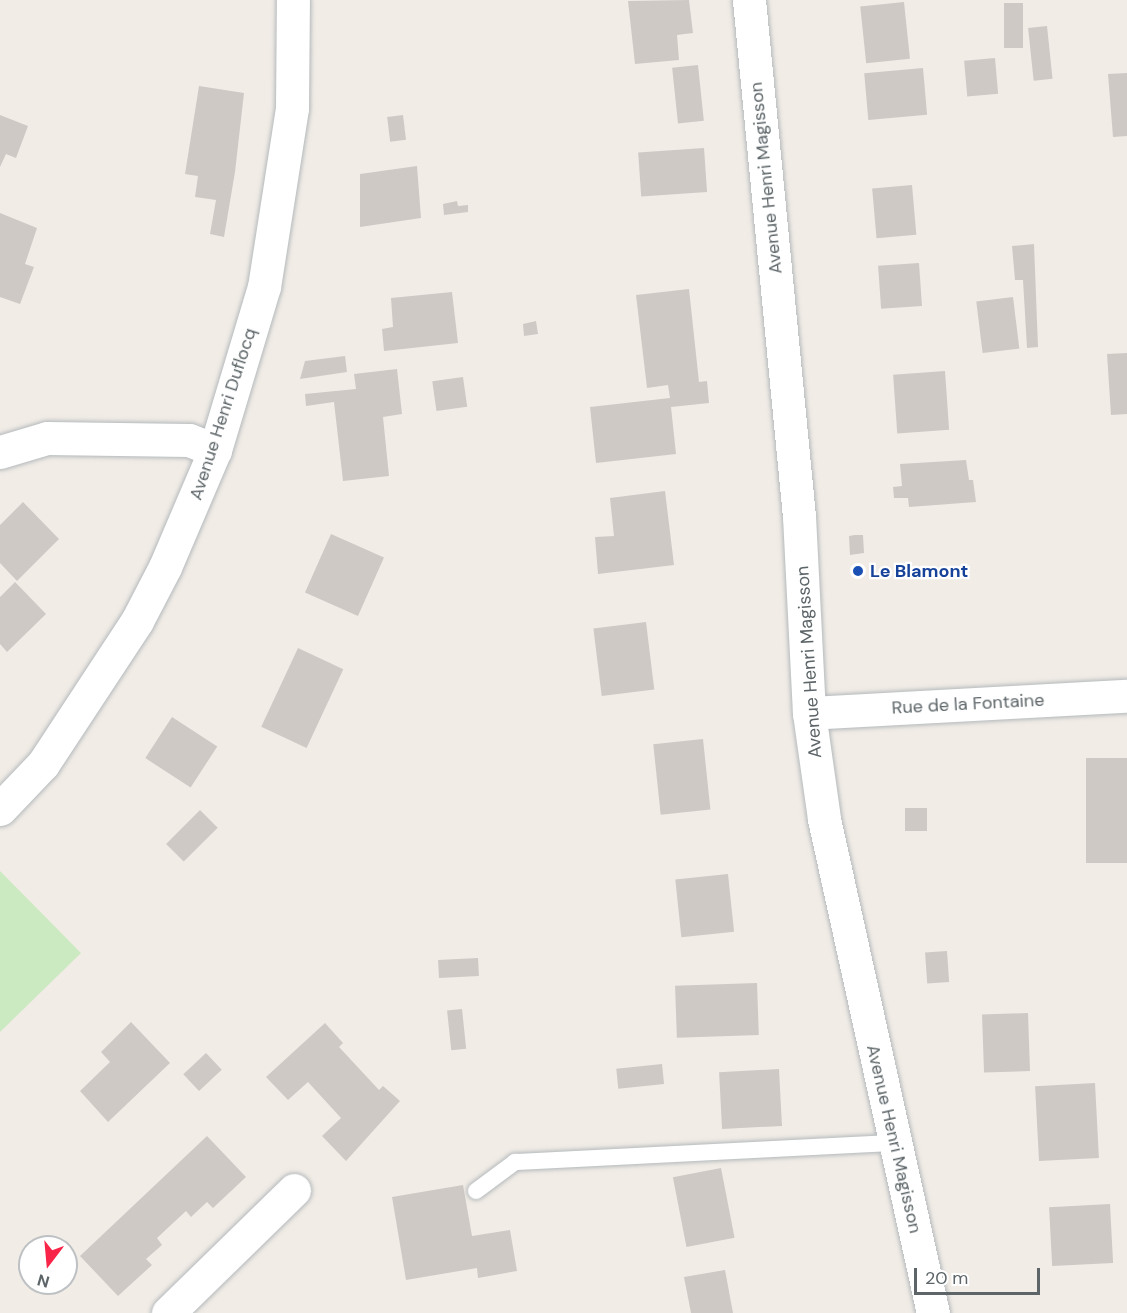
<!DOCTYPE html>
<style>
body{margin:0}
#map{position:relative;width:1127px;height:1313px;overflow:hidden;background:#f1ece6;font-family:"DM Sans",sans-serif}
div>[style]{position:absolute}
.green>*{inset:0;background:#cbeac1}
.building>*{inset:0;background:#cec9c5;transform-origin:0 0}
.roads{filter:drop-shadow(0 0 2px #b4b9bc) drop-shadow(0 0 2px #b4b9bc)}
.lane>*{height:16px;margin:-8px;padding:0 8px;transform-origin:8px;border-radius:8px;background:#fff}
.street>*{height:33px;margin:-16.5px;padding:0 16.5px;transform-origin:16.5px;border-radius:16.5px;background:#fff}
.secondary>*{height:33px;margin:-16.5px;padding:0 16.5px;transform-origin:16.5px;border-radius:16.5px;background:#fff}
.dots>*{width:16px;height:16px;translate:-50% -50%;box-sizing:border-box;border:3px solid #fff;border-radius:50%}
span{translate:-50% -50%;white-space:nowrap;text-align:center;line-height:1.15;-webkit-text-stroke:4.5px #fff;paint-order:stroke}
.street-label{font-size:18px;color:#5d6568}
.transit-label{font-size:18px;color:#164399;font-weight:700}
.left{translate:0 -50%;text-align:left}
.north{position:absolute;left:18px;top:1235px;width:60px;height:60px;box-sizing:border-box;background:#fff;border:2px solid #bec1c3;border-radius:50%;rotate:196deg;font-size:16px;font-weight:700;line-height:24px;text-align:center;color:#5d6568}
.north::after{content:'';display:block;margin:auto;width:21px;height:27px;background:#f82549;clip-path:polygon(50% 0,100% 100%,50% 72%,0 100%)}
.scale{position:absolute;left:914px;top:1268px;width:126px;height:27px;box-sizing:border-box;border:3px solid #5d6568;border-top:0;padding-left:8px;font-size:18px;line-height:21px;white-space:nowrap;color:#5d6568;-webkit-text-stroke:4px #fff;paint-order:stroke}
</style>
<div id="map">
<div class="green">
<div style="clip-path:polygon(0 871px,81px 953px,0 1032px)"></div>
</div>
<div class="building">
<div style="clip-path:polygon(689px 0,693px 33px,677px 35px,679px 60px,635px 64px,628px 1px)"></div>
<div style="left:904px;top:2px;width:57px;height:44px;rotate:84deg"></div>
<div style="left:1004px;top:3px;width:19px;height:45px"></div>
<div style="left:1047px;top:26px;width:53px;height:19px;rotate:84deg"></div>
<div style="left:995px;top:58px;width:36px;height:31px;rotate:85deg"></div>
<div style="left:698px;top:65px;width:56px;height:26px;rotate:84deg"></div>
<div style="left:923px;top:68px;width:47px;height:59px;rotate:85deg"></div>
<div style="clip-path:polygon(1127px 73px,1127px 136px,1113px 137px,1108px 74px)"></div>
<div style="clip-path:polygon(199px 86px,244px 93px,235px 172px,224px 237px,210px 234px,216px 200px,195px 197px,198px 176px,185px 174px)"></div>
<div style="clip-path:polygon(0 115px,28px 126px,16px 158px,6px 154px,0 167px)"></div>
<div style="left:403px;top:115px;width:25px;height:16px;rotate:83deg"></div>
<div style="left:704px;top:148px;width:44px;height:66px;rotate:86deg"></div>
<div style="clip-path:polygon(417px 166px,421px 218px,360px 227px,360px 174px)"></div>
<div style="left:912px;top:185px;width:50px;height:40px;rotate:85deg"></div>
<div style="clip-path:polygon(457px 201px,458px 206px,468px 205px,468px 212px,444px 215px,443px 204px)"></div>
<div style="clip-path:polygon(0 213px,37px 228px,25px 264px,34px 267px,20px 304px,0 297px)"></div>
<div style="clip-path:polygon(1034px 244px,1038px 347px,1027px 348px,1023px 280px,1015px 280px,1012px 246px)"></div>
<div style="left:919px;top:263px;width:43px;height:41px;rotate:86deg"></div>
<div style="clip-path:polygon(689px 289px,699px 382px,707px 381px,709px 403px,671px 407px,676px 454px,596px 463px,590px 407px,670px 398px,668px 385px,647px 388px,636px 295px)"></div>
<div style="clip-path:polygon(452px 292px,458px 343px,384px 351px,382px 329px,393px 327px,391px 298px)"></div>
<div style="left:1013px;top:297px;width:52px;height:37px;rotate:83deg"></div>
<div style="clip-path:polygon(536px 321px,538px 334px,524px 336px,523px 324px)"></div>
<div style="clip-path:polygon(1127px 353px,1127px 414px,1111px 415px,1107px 354px)"></div>
<div style="clip-path:polygon(345px 356px,347px 372px,300px 379px,305px 361px)"></div>
<div style="clip-path:polygon(397px 369px,402px 414px,383px 417px,389px 476px,343px 481px,334px 402px,306px 406px,305px 394px,356px 389px,354px 374px)"></div>
<div style="left:945px;top:371px;width:59px;height:52px;rotate:86deg"></div>
<div style="left:463px;top:377px;width:30px;height:31px;rotate:82deg"></div>
<div style="clip-path:polygon(966px 460px,969px 480px,973px 480px,976px 502px,909px 507px,908px 498px,894px 498px,893px 487px,902px 486px,900px 464px)"></div>
<div style="clip-path:polygon(665px 491px,674px 565px,598px 574px,595px 537px,614px 536px,610px 498px)"></div>
<div style="clip-path:polygon(23px 502px,59px 539px,17px 581px,0 563px,0 525px)"></div>
<div style="left:331px;top:534px;width:58px;height:64px;rotate:24deg"></div>
<div style="clip-path:polygon(855px 535px,863px 535px,864px 553px,850px 555px,849px 536px)"></div>
<div style="clip-path:polygon(15px 582px,46px 614px,7px 652px,0 644px,0 597px)"></div>
<div style="left:646px;top:622px;width:68px;height:53px;rotate:83deg"></div>
<div style="left:298px;top:648px;width:50px;height:87px;rotate:25deg"></div>
<div style="left:172px;top:717px;width:54px;height:49px;rotate:33deg"></div>
<div style="left:703px;top:739px;width:71px;height:50px;rotate:84deg"></div>
<div style="left:1127px;top:758px;width:105px;height:41px;rotate:90deg"></div>
<div style="left:927px;top:808px;width:23px;height:22px;rotate:90deg"></div>
<div style="left:200px;top:810px;width:25px;height:48px;rotate:45deg"></div>
<div style="left:728px;top:874px;width:58px;height:53px;rotate:84deg"></div>
<div style="left:947px;top:951px;width:31px;height:22px;rotate:86deg"></div>
<div style="left:478px;top:958px;width:18px;height:40px;rotate:87deg"></div>
<div style="left:757px;top:983px;width:52px;height:82px;rotate:88deg"></div>
<div style="left:462px;top:1009px;width:40px;height:15px;rotate:84deg"></div>
<div style="left:1028px;top:1013px;width:58px;height:46px;rotate:88deg"></div>
<div style="clip-path:polygon(131px 1022px,170px 1063px,108px 1122px,80px 1091px,110px 1062px,101px 1052px)"></div>
<div style="clip-path:polygon(325px 1023px,343px 1043px,339px 1047px,379px 1090px,383px 1086px,400px 1101px,346px 1161px,322px 1136px,341px 1118px,308px 1082px,288px 1100px,266px 1077px)"></div>
<div style="left:206px;top:1053px;width:23px;height:31px;rotate:47deg"></div>
<div style="left:662px;top:1064px;width:20px;height:46px;rotate:84deg"></div>
<div style="left:779px;top:1069px;width:57px;height:60px;rotate:87deg"></div>
<div style="left:1095px;top:1083px;width:75px;height:60px;rotate:87deg"></div>
<div style="clip-path:polygon(207px 1136px,246px 1177px,213px 1208px,207px 1202px,191px 1217px,186px 1211px,157px 1238px,162px 1245px,146px 1259px,152px 1265px,118px 1296px,80px 1256px)"></div>
<div style="left:721px;top:1168px;width:71px;height:49px;rotate:79deg"></div>
<div style="clip-path:polygon(463px 1185px,472px 1236px,510px 1230px,517px 1271px,478px 1278px,477px 1268px,406px 1280px,392px 1197px)"></div>
<div style="left:1110px;top:1204px;width:59px;height:61px;rotate:87deg"></div>
<div style="clip-path:polygon(725px 1270px,733px 1313px,691px 1313px,684px 1277px)"></div>
</div>
<div class="roads">
<div class="lane">
<div style="left:476px;top:1191px;width:49px;rotate:-36.6deg"></div>
<div style="left:515px;top:1162px;width:379px;rotate:-2.9deg"></div>
</div>
<div class="street">
<div style="left:0;top:452px;width:49px;rotate:-16.6deg"></div>
<div style="left:47px;top:438px;width:142px;rotate:0.8deg"></div>
<div style="left:189px;top:440px;width:28px;rotate:21deg"></div>
<div style="left:809px;top:713px;width:318px;rotate:-3.1deg"></div>
<div style="left:168px;top:1313px;width:176px;rotate:-44.3deg"></div>
</div>
<div class="secondary">
<div style="left:749px;top:0;width:518px;rotate:84.47deg"></div>
<div style="left:799px;top:516px;width:197px;rotate:87.1deg"></div>
<div style="left:809px;top:713px;width:107px;rotate:81.9deg"></div>
<div style="left:824px;top:819px;width:506px;rotate:77.56deg"></div>
<div style="left:0;top:809px;width:62px;rotate:-46.3deg"></div>
<div style="left:43px;top:764px;width:171px;rotate:-56.7deg"></div>
<div style="left:137px;top:621px;width:61px;rotate:-62.6deg"></div>
<div style="left:165px;top:567px;width:127px;rotate:-66.9deg"></div>
<div style="left:215px;top:450px;width:170px;rotate:-73.3deg"></div>
<div style="left:264px;top:287px;width:181px;rotate:-81.1deg"></div>
<div style="left:292px;top:108px;width:108px;rotate:-89.5deg"></div>
</div>
</div>
<div class="dots">
<div style="left:858px;top:571px;background:#1a4fb4"></div>
</div>
<div class="street-label">
<span style="left:766px;top:178px;rotate:-96deg">Avenue Henri Magisson</span>
<span style="left:223px;top:414px;rotate:-72deg">Avenue Henri Duflocq</span>
<span style="left:809px;top:662px;rotate:-94deg">Avenue Henri Magisson</span>
<span style="left:968px;top:704px;rotate:-3deg">Rue de la Fontaine</span>
<span style="left:894px;top:1139px;rotate:77deg">Avenue Henri Magisson</span>
</div>
<div class="transit-label">
<span class="left" style="left:870px;top:571px">Le Blamont</span>
</div>
<div class="north">N</div>
<div class="scale">20 m</div>
</div>
